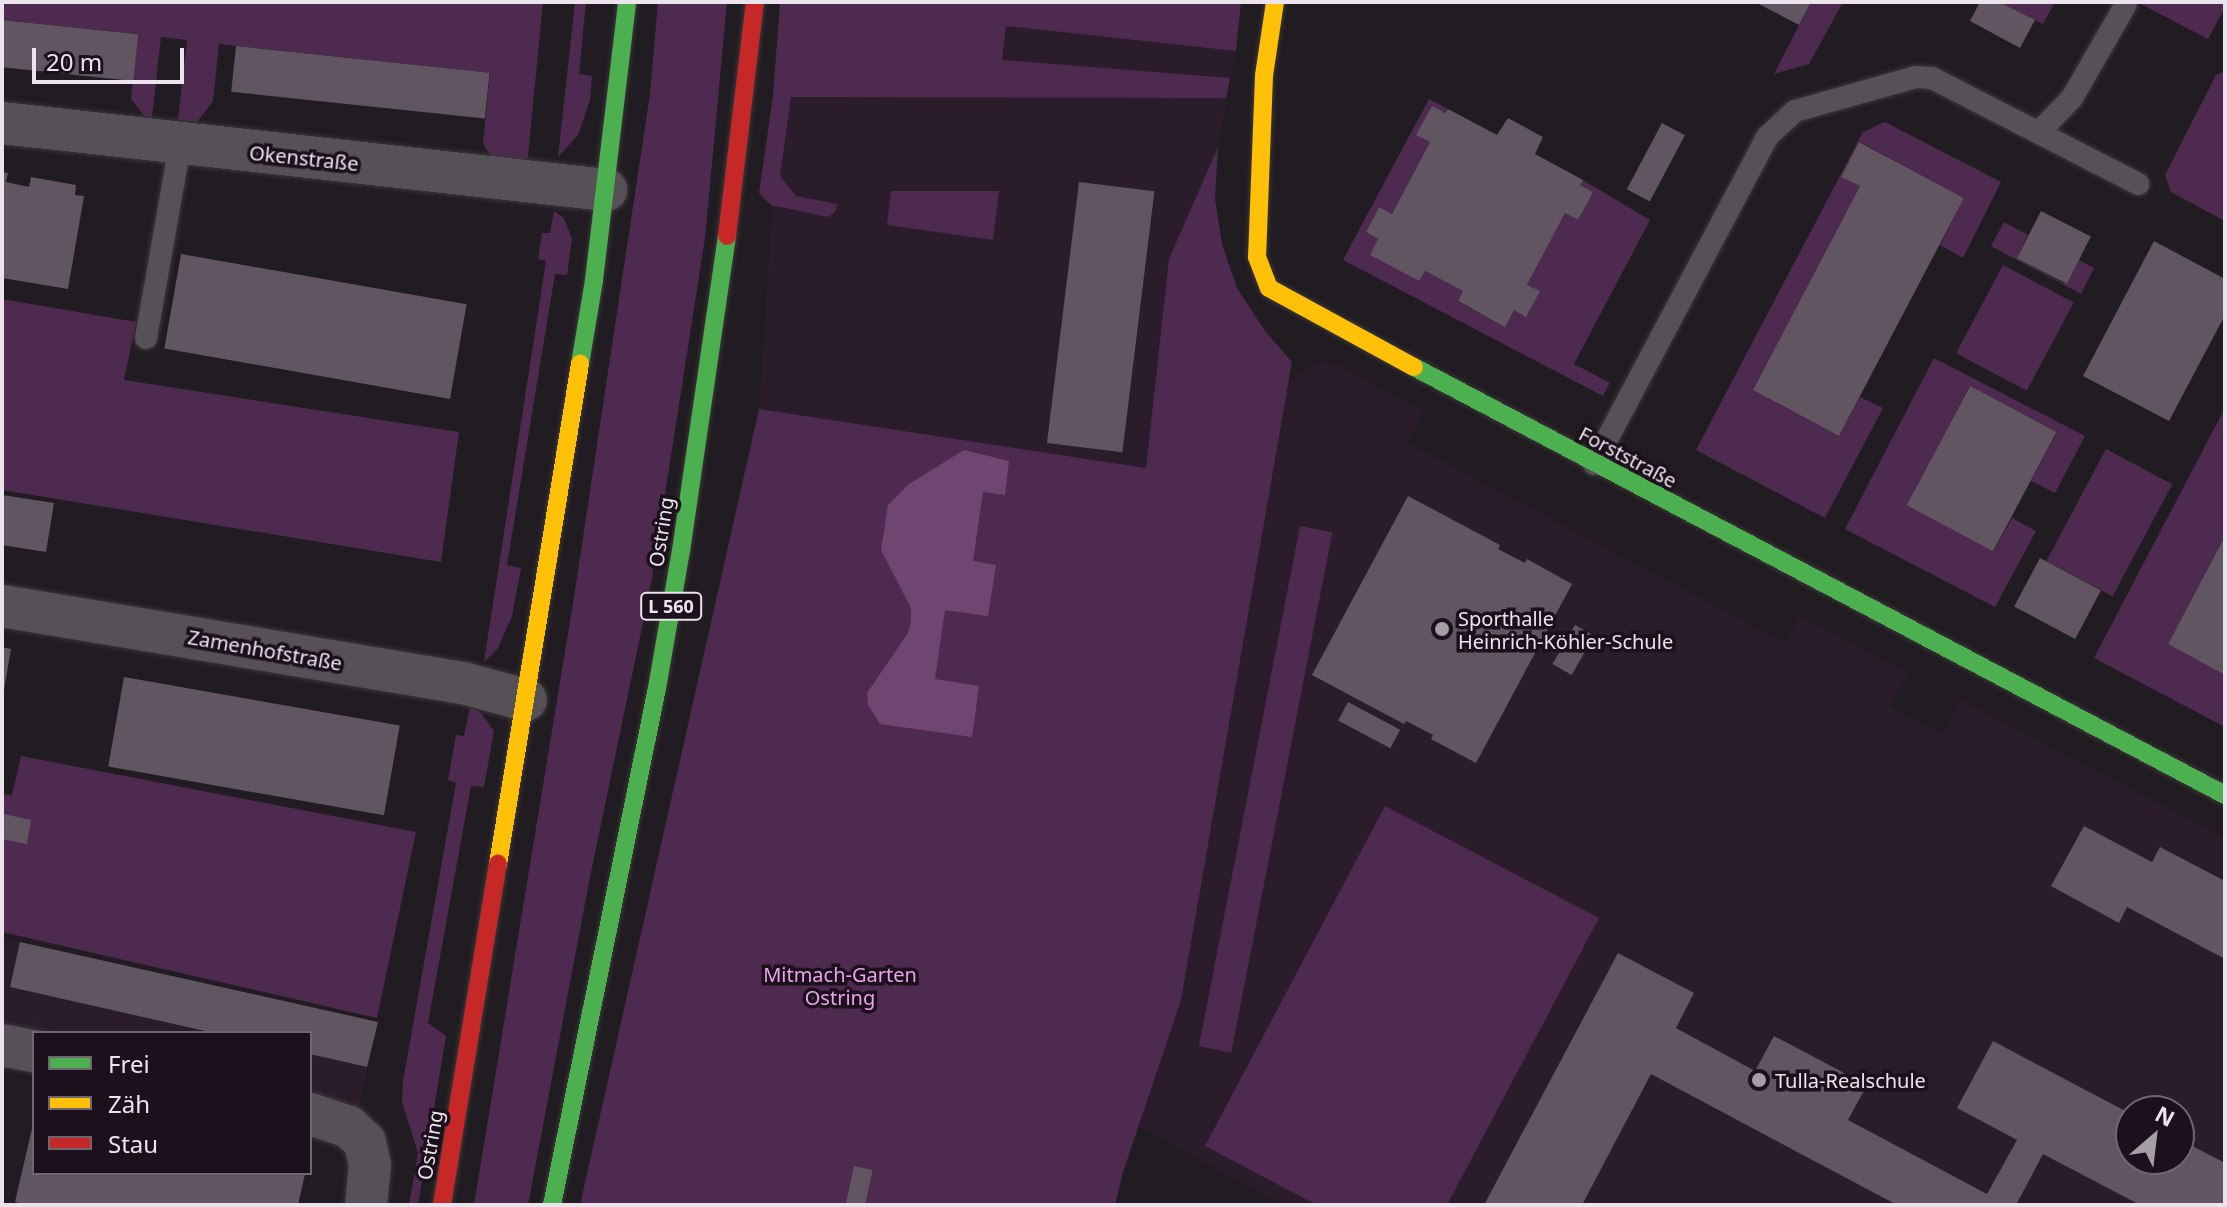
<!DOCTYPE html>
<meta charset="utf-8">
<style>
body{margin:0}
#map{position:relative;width:2227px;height:1207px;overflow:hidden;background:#211c21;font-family:"Noto Sans",sans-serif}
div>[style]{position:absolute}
.built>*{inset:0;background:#2b1c2b}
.green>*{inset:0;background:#4f2a50;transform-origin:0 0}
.water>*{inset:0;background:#714571}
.building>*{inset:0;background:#615561;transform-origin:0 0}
.roads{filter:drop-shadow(0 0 2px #3b373b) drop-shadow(0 0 2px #3b373b)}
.lane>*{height:22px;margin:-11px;padding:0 11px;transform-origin:11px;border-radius:11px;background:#565156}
.street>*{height:42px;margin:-21px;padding:0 21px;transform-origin:21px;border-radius:21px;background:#565156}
.fast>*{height:18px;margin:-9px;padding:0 9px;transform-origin:9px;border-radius:9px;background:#4caf50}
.slow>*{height:18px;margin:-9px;padding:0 9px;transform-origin:9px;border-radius:9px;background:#ffc107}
.jam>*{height:18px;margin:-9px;padding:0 9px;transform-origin:9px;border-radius:9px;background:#c62828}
.dots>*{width:22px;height:22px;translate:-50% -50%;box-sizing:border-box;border:4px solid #1b101b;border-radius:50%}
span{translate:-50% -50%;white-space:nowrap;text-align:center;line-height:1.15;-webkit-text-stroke:7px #1b101b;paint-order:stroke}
.shield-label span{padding:2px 6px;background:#1b101b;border:2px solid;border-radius:6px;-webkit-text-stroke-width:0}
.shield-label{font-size:18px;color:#ece4ec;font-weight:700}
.street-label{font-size:20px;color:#ece4ec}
.poi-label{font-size:20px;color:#ece4ec}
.left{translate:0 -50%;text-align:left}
.park-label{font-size:20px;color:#eaa3eb}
.frame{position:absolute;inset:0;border:4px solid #ece4ec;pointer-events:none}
.legend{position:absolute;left:32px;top:1031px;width:280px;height:144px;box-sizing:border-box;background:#1b101b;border:2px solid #6f656f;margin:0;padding:10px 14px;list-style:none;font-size:24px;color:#ece4ec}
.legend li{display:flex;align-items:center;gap:16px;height:40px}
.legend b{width:40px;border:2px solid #6f656f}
.north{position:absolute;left:2115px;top:1095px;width:80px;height:80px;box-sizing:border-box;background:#1b101b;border:2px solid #6f656f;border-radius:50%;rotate:28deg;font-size:22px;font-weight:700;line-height:32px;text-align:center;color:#ece4ec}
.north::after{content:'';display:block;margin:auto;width:28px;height:36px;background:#a59ea5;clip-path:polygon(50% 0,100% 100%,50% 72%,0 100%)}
.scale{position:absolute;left:32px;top:48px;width:152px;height:36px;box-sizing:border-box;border:4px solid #ece4ec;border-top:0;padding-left:10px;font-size:24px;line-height:28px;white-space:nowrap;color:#ece4ec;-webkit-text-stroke:6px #1b101b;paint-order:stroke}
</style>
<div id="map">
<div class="built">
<div style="clip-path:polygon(800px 2px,1241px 2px,1236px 51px,1218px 147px,1169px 259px,1146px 468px,580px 1205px,759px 409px,773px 196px)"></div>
<div style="clip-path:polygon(evenodd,1322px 361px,1338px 365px,1424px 411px,1408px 443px,1785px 643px,1800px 616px,1908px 672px,1890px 707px,1916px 721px,1943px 734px,1961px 700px,2225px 838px,2225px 1205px,1283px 1205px,1138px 1126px,1181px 1000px,1287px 391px,1295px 374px,1322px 361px,2131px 1111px,2179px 1111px,2179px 1159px,2131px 1159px,2131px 1111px)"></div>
<div style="clip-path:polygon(2px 939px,378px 1022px,358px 1110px,310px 1099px,310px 1033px,2px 1031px)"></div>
</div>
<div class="green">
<div style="clip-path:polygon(2px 2px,543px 2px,527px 166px,496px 163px,483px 144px,490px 73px,219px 44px,213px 101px,197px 122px,178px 120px,187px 40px,161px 37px,152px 118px,145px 117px,131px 99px,138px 34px,2px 20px)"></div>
<div style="clip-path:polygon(575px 2px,586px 2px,579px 74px,592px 76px,590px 100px,578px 135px,558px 157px)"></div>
<div style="clip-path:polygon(658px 2px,727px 2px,705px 238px,651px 584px,590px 877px,528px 1205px,474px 1205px,574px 597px,650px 94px)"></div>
<div style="clip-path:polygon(780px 2px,1241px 2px,1236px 51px,1006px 26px,1002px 60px,1230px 78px,1226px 98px,791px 97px,780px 176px,796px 196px,837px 204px,836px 211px,828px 217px,771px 205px,759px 193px,773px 96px)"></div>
<div style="clip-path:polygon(1811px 2px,1843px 2px,1809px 64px,1774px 74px)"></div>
<div style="clip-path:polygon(1999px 2px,2055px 2px,2043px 24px)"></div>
<div style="clip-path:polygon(2137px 2px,2225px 2px,2225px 7px,2208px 39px)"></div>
<div style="clip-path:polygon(2225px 71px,2225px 221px,2171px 192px,2165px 175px,2216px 75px)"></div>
<div style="clip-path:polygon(1429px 99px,1448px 109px,1417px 135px,1430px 142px,1392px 214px,1379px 207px,1366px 232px,1378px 239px,1371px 255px,1419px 281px,1425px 271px,1463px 291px,1458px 302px,1505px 326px,1514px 310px,1526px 316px,1539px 291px,1527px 285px,1565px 213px,1578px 220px,1592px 192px,1580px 185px,1583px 180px,1650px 220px,1574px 364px,1610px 383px,1603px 396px,1343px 260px)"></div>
<div style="clip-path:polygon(1885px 122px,2001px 182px,1963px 258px,1940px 245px,1964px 198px,1860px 142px,1841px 176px,1860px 186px,1753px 390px,1839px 436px,1860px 397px,1883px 408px,1825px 518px,1696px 450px,1863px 132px)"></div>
<div style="clip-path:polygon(1218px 147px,1215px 199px,1222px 244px,1237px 288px,1265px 331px,1292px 362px,1181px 1000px,1123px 1172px,1115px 1205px,580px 1205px,759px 409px,1146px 468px,1169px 259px)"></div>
<div style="clip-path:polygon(891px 191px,999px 191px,993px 240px,887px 225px)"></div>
<div style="clip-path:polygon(554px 211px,564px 218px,572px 239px,567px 275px,555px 274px,507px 565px,521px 568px,512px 616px,498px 648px,484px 662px,546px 261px,538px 259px,542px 233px,550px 233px)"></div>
<div style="clip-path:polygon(2004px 222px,2028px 235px,2017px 258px,2065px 284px,2079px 260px,2094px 268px,2081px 294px,1991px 246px)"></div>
<div style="left:2003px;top:265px;width:80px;height:100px;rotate:28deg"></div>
<div style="clip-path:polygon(2px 299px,136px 322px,124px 380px,459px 432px,441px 562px,2px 490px)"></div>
<div style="clip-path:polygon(1934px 358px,2085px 436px,2055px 493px,2031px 481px,2057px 432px,1969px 387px,1907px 505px,1994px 551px,2012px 518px,2036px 531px,1995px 607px,1845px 529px)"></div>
<div style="clip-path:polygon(2225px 408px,2225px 536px,2168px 644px,2225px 675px,2225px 727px,2094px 658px)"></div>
<div style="left:2106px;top:449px;width:75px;height:127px;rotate:28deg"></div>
<div style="left:1300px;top:526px;width:33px;height:530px;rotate:11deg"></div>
<div style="clip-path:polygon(470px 707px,481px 713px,494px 731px,484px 787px,471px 786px,428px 1023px,446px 1036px,418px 1205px,409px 1205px,418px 1153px,402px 1102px,403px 1081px,456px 783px,448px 780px,456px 735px,464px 736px)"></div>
<div style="clip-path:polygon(21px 756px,416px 832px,377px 1018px,2px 932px,2px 794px,12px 795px)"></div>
<div style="clip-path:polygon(1385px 806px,1599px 918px,1447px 1205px,1317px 1205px,1205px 1146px)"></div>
</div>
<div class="water">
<div style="clip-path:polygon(964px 450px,1009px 461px,1005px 495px,983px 492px,973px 561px,996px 565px,988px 616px,945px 610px,935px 679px,979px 686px,972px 737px,880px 724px,868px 705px,867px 693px,908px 633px,911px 622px,911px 608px,881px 550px,888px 505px,909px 484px)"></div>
</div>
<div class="building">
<div style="clip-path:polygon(1755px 2px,1811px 2px,1799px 25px)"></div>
<div style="clip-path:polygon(1980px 2px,1999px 2px,2035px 20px,2020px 48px,1970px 21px)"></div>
<div style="left:2px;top:20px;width:137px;height:47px;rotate:6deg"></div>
<div style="left:236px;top:46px;width:255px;height:46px;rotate:6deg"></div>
<div style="clip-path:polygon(1432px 106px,1445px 113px,1448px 109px,1497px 135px,1508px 118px,1543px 137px,1535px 154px,1583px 180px,1580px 185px,1593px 192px,1578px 220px,1565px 213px,1527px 285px,1540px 291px,1526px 317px,1514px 310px,1505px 327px,1458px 301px,1463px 291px,1425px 271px,1419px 281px,1370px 255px,1378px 239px,1366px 232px,1379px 207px,1392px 214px,1430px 142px,1416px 135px)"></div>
<div style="left:1662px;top:123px;width:26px;height:75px;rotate:28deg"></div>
<div style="clip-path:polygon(1859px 142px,1964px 198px,1839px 436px,1753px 390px,1860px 186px,1841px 177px)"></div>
<div style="clip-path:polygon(2px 172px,8px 173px,6px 182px,29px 187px,31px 177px,76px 185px,75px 195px,84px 196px,68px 289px,2px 278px)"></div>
<div style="left:1079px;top:182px;width:76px;height:263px;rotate:7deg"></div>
<div style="left:2041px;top:211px;width:56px;height:53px;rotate:27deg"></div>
<div style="clip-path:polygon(2154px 241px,2225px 279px,2225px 315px,2169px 421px,2083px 376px)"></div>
<div style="left:181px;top:254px;width:290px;height:96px;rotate:10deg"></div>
<div style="left:1970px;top:386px;width:98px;height:135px;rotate:28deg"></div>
<div style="clip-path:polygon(2px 495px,54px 503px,46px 552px,2px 545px)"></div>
<div style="clip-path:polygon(1408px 496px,1500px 545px,1498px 549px,1525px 563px,1527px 559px,1572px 584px,1476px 763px,1431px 739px,1433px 735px,1406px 721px,1404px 724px,1312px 675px)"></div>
<div style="clip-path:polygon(2225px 536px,2225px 675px,2168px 644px)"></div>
<div style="left:2040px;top:558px;width:69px;height:55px;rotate:28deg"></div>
<div style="left:1575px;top:625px;width:22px;height:45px;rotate:30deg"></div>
<div style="clip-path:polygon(2px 647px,11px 649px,4px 690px,2px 690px)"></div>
<div style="left:124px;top:677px;width:280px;height:91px;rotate:10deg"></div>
<div style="left:1348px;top:702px;width:59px;height:21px;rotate:28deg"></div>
<div style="clip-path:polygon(4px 814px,31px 820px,27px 844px,2px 839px)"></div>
<div style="clip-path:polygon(2084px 826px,2152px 862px,2160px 847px,2225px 881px,2225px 959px,2127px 907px,2119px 923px,2051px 886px)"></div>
<div style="clip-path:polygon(20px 942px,378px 1022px,367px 1067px,310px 1054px,310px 1033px,214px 1033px,10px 987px)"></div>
<div style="clip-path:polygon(1618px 953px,1694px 993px,1676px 1028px,1755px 1071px,1774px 1036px,1867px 1085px,1848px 1120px,1987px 1194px,2017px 1140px,1957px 1108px,1993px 1041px,2131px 1114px,2131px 1159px,2179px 1159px,2179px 1139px,2225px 1163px,2225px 1205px,2140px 1205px,2043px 1154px,2016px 1205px,1897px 1205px,1651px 1074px,1582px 1205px,1484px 1205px)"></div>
<div style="clip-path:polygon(33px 1124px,34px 1173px,300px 1173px,305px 1174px,298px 1205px,29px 1205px,15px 1202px)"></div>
<div style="left:854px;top:1166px;width:19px;height:40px;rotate:12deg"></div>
</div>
<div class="roads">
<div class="lane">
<div style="left:2039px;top:132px;width:47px;rotate:-45.9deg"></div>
<div style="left:2072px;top:98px;width:108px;rotate:-60.1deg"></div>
<div style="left:146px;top:338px;width:196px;rotate:-80deg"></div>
<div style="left:1594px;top:464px;width:370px;rotate:-62.1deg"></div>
<div style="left:1767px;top:137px;width:38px;rotate:-43deg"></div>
<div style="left:1795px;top:111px;width:126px;rotate:-15.7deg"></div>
<div style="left:1916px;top:77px;width:16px;rotate:4deg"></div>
<div style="left:1932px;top:78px;width:232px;rotate:27.2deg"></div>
</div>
<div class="street">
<div style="left:2px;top:123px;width:608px;rotate:6.33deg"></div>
<div style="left:2px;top:606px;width:467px;rotate:9.5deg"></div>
<div style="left:463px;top:683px;width:65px;rotate:15.1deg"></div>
<div style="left:2px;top:1045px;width:33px;rotate:11deg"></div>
<div style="left:310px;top:1114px;width:41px;rotate:18.4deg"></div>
<div style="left:349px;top:1127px;width:22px;rotate:43deg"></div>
<div style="left:365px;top:1142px;width:24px;rotate:78deg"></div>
<div style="left:370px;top:1165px;width:40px;rotate:95.7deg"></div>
</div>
<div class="fast">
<div style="left:580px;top:364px;width:85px;rotate:-80.5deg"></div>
<div style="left:594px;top:280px;width:280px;rotate:-83.2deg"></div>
<div style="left:1414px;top:367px;width:917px;rotate:27.82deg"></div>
<div style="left:552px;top:1205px;width:528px;rotate:-78.52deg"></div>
<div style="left:657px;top:688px;width:139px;rotate:-80.1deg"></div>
<div style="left:681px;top:551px;width:318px;rotate:-81.7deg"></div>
</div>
<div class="slow">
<div style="left:1275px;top:2px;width:75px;rotate:98.5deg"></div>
<div style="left:1264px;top:76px;width:181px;rotate:92.2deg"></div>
<div style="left:1257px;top:257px;width:33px;rotate:69deg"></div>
<div style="left:1269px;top:288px;width:165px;rotate:28.6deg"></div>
<div style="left:498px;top:864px;width:507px;rotate:-80.69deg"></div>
</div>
<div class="jam">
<div style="left:727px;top:236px;width:236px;rotate:-83.2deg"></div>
<div style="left:442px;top:1205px;width:346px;rotate:-80.7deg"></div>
</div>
</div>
<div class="dots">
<div style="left:1442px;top:629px;background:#a59ea5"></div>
<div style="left:1759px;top:1080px;background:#a59ea5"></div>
</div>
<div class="shield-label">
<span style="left:671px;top:606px">L 560</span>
</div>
<div class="street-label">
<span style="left:304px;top:158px;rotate:6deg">Okenstraße</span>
<span style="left:1628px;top:457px;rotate:28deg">Forststraße</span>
<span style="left:661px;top:532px;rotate:-81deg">Ostring</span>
<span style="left:265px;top:650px;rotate:10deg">Zamenhofstraße</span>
<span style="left:430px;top:1145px;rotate:-80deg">Ostring</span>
</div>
<div class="poi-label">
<span class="left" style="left:1458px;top:630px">Sporthalle<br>Heinrich-Köhler-Schule</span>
<span class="left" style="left:1775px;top:1080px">Tulla-Realschule</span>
</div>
<div class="park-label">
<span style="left:840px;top:986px">Mitmach-Garten<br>Ostring</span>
</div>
<div class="frame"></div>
<ul class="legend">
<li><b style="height:10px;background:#4caf50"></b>Frei</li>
<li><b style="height:10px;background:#ffc107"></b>Zäh</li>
<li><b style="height:10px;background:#c62828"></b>Stau</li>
</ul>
<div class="north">N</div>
<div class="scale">20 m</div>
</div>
